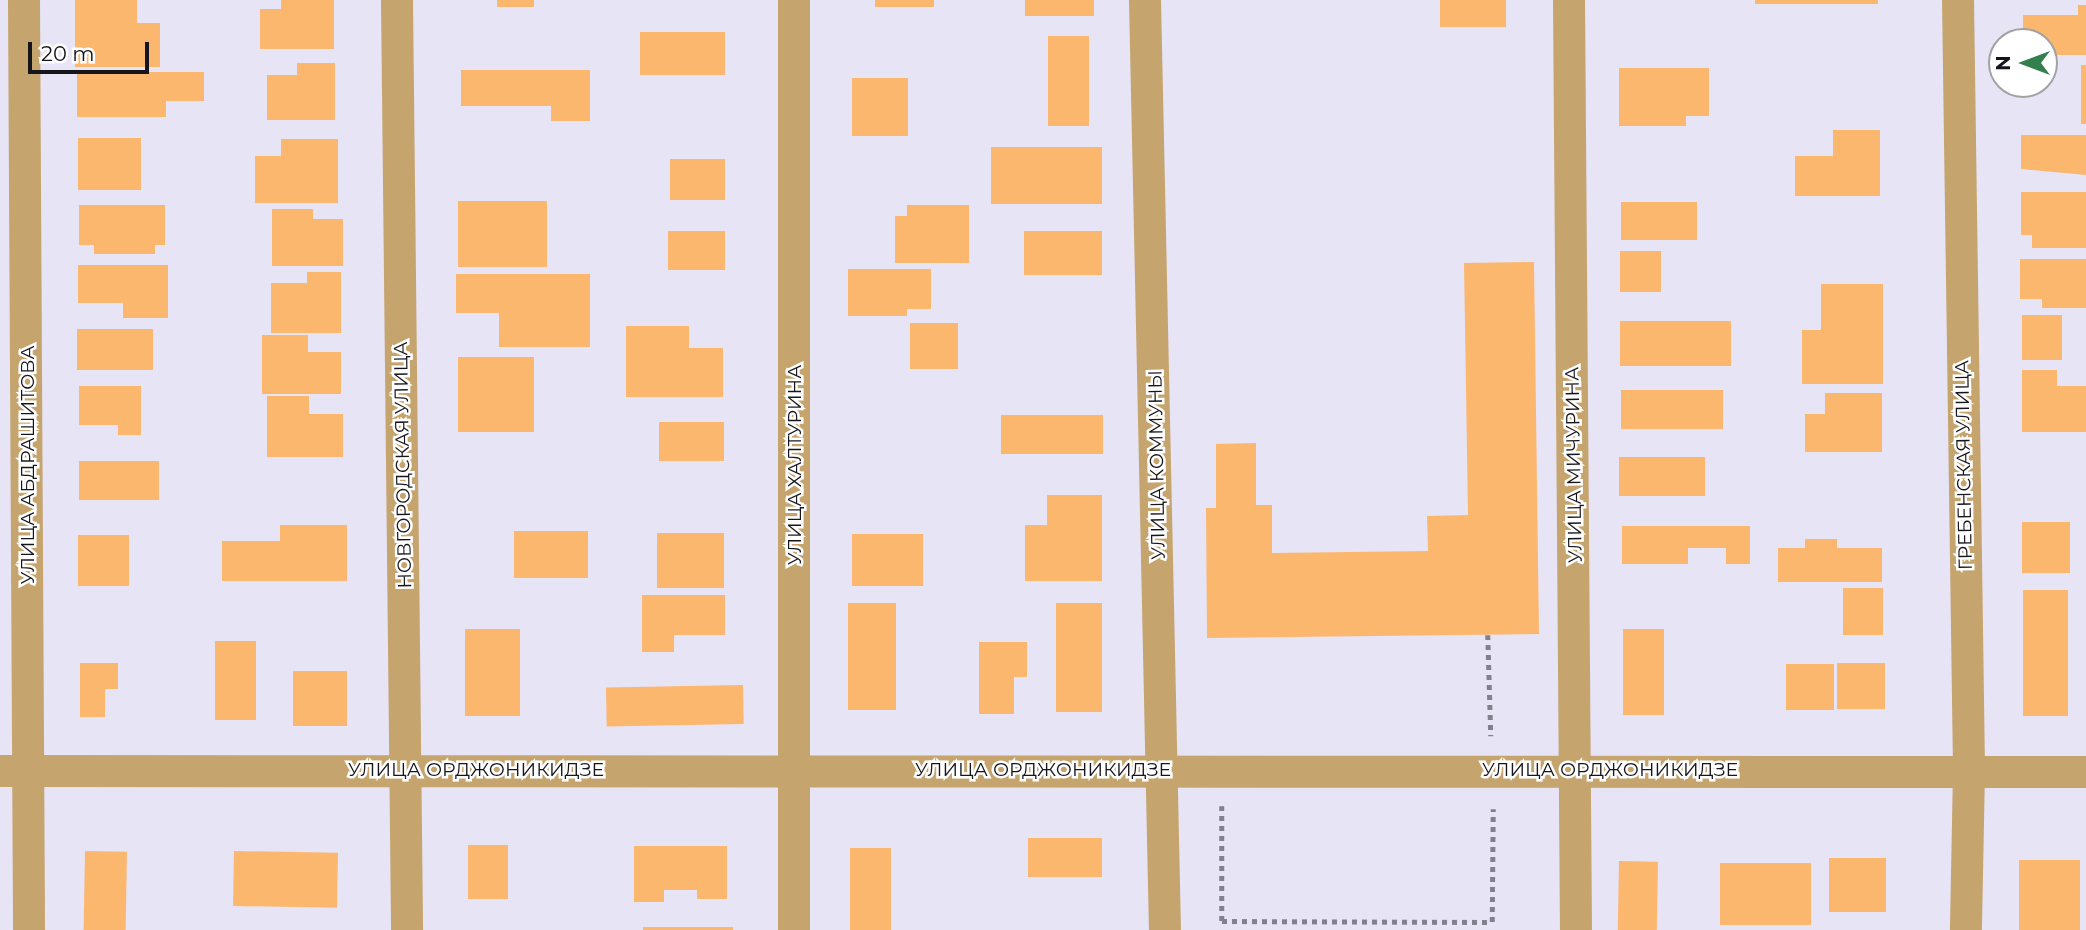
<!DOCTYPE html>
<meta charset="utf-8">
<style>
body{margin:0}
#map{position:relative;width:2086px;height:930px;overflow:hidden;background:#e7e4f6;font-family:Montserrat,sans-serif}
div>[style]{position:absolute}
.building>*{inset:0;background:#fcb76f;transform-origin:0 0}
.path>*{height:4.5px;margin-top:-2.25px;transform-origin:0;background:repeating-linear-gradient(90deg,#82808c 0 5px,transparent 0 10px)}
.minor>*{height:32px;margin:-16px;padding:0 16px;transform-origin:16px;border-radius:16px;background:#c5a46e}
span{translate:-50% -50%;white-space:nowrap;text-align:center;line-height:1.15;-webkit-text-stroke:5px #fff;paint-order:stroke}
.street-label{font-size:19px;color:#16151b}
.north{position:absolute;left:1988px;top:28px;width:70px;height:70px;box-sizing:border-box;background:#fff;border:2px solid #a2a1a4;border-radius:50%;rotate:270deg;font-size:19px;font-weight:700;line-height:28px;text-align:center;color:#16151b}
.north::after{content:'';display:block;margin:auto;width:24px;height:32px;background:#347f4e;clip-path:polygon(50% 0,100% 100%,50% 72%,0 100%)}
.scale{position:absolute;left:28px;top:42px;width:121px;height:32px;box-sizing:border-box;border:4px solid #16151b;border-top:0;padding-left:9px;font-size:21px;line-height:24px;white-space:nowrap;color:#16151b;-webkit-text-stroke:5px #fff;paint-order:stroke}
</style>
<div id="map">
<div class="building">
<div style="clip-path:polygon(75px 0,137px 0,137px 23px,160px 23px,160px 67px,75px 67px)"></div>
<div style="clip-path:polygon(281px 0,334px 0,334px 49px,260px 49px,260px 9px,281px 9px)"></div>
<div style="left:497px;top:0;width:37px;height:7px"></div>
<div style="left:875px;top:0;width:59px;height:7px"></div>
<div style="left:1025px;top:0;width:69px;height:16px"></div>
<div style="left:1440px;top:0;width:66px;height:27px"></div>
<div style="left:1755px;top:0;width:123px;height:4px"></div>
<div style="clip-path:polygon(2078px 5px,2086px 5px,2086px 55px,2044px 55px,2044px 42px,2023px 42px,2023px 15px,2078px 15px)"></div>
<div style="left:640px;top:32px;width:85px;height:43px"></div>
<div style="left:1048px;top:36px;width:41px;height:90px"></div>
<div style="clip-path:polygon(297px 63px,335px 63px,335px 120px,267px 120px,267px 75px,297px 75px)"></div>
<div style="left:2081px;top:65px;width:5px;height:59px"></div>
<div style="clip-path:polygon(1619px 68px,1709px 68px,1709px 116px,1686px 116px,1686px 126px,1619px 126px)"></div>
<div style="clip-path:polygon(461px 70px,590px 70px,590px 121px,551px 121px,551px 106px,461px 106px)"></div>
<div style="clip-path:polygon(77px 72px,204px 72px,204px 101px,166px 101px,166px 117px,77px 117px)"></div>
<div style="left:852px;top:78px;width:56px;height:58px"></div>
<div style="clip-path:polygon(1833px 130px,1880px 130px,1880px 196px,1795px 196px,1795px 156px,1833px 156px)"></div>
<div style="clip-path:polygon(2021px 135px,2086px 135px,2086px 175px,2021px 169px)"></div>
<div style="left:78px;top:138px;width:63px;height:52px"></div>
<div style="clip-path:polygon(281px 139px,338px 139px,338px 203px,255px 203px,255px 156px,281px 156px)"></div>
<div style="left:991px;top:147px;width:111px;height:57px"></div>
<div style="left:670px;top:159px;width:55px;height:41px"></div>
<div style="clip-path:polygon(2021px 192px,2086px 192px,2086px 248px,2032px 248px,2032px 235px,2021px 235px)"></div>
<div style="left:458px;top:201px;width:89px;height:66px"></div>
<div style="left:1621px;top:202px;width:76px;height:38px"></div>
<div style="clip-path:polygon(79px 205px,165px 205px,165px 245px,155px 245px,155px 254px,94px 254px,94px 245px,79px 245px)"></div>
<div style="clip-path:polygon(907px 205px,969px 205px,969px 263px,895px 263px,895px 216px,907px 216px)"></div>
<div style="clip-path:polygon(272px 209px,313px 209px,313px 219px,343px 219px,343px 266px,272px 266px)"></div>
<div style="left:668px;top:231px;width:57px;height:39px"></div>
<div style="left:1024px;top:231px;width:78px;height:44px"></div>
<div style="left:1620px;top:251px;width:41px;height:41px"></div>
<div style="clip-path:polygon(2020px 259px,2086px 259px,2086px 308px,2042px 308px,2042px 299px,2020px 299px)"></div>
<div style="clip-path:polygon(1534px 262px,1539px 634px,1207px 638px,1206px 508px,1216px 508px,1216px 444px,1256px 443px,1256px 505px,1272px 505px,1272px 553px,1428px 551px,1427px 516px,1468px 515px,1464px 263px)"></div>
<div style="clip-path:polygon(78px 265px,168px 265px,168px 318px,123px 318px,123px 303px,78px 303px)"></div>
<div style="clip-path:polygon(848px 269px,931px 269px,931px 309px,907px 309px,907px 316px,848px 316px)"></div>
<div style="clip-path:polygon(307px 272px,341px 272px,341px 333px,271px 333px,271px 283px,307px 283px)"></div>
<div style="clip-path:polygon(456px 274px,590px 274px,590px 347px,499px 347px,499px 313px,456px 313px)"></div>
<div style="clip-path:polygon(1821px 284px,1883px 284px,1883px 384px,1802px 384px,1802px 330px,1821px 330px)"></div>
<div style="left:2022px;top:315px;width:40px;height:45px"></div>
<div style="left:1620px;top:321px;width:111px;height:45px"></div>
<div style="left:910px;top:323px;width:48px;height:46px"></div>
<div style="clip-path:polygon(626px 326px,689px 326px,689px 348px,723px 348px,723px 397px,626px 397px)"></div>
<div style="left:77px;top:329px;width:76px;height:41px"></div>
<div style="clip-path:polygon(262px 335px,308px 335px,308px 352px,341px 352px,341px 394px,262px 394px)"></div>
<div style="left:458px;top:357px;width:76px;height:75px"></div>
<div style="clip-path:polygon(2022px 370px,2057px 370px,2057px 386px,2086px 386px,2086px 432px,2022px 432px)"></div>
<div style="clip-path:polygon(79px 386px,141px 386px,141px 435px,118px 435px,118px 425px,79px 425px)"></div>
<div style="left:1621px;top:390px;width:102px;height:39px"></div>
<div style="clip-path:polygon(1825px 393px,1882px 393px,1882px 452px,1805px 452px,1805px 414px,1825px 414px)"></div>
<div style="clip-path:polygon(267px 396px,309px 396px,309px 414px,343px 414px,343px 457px,267px 457px)"></div>
<div style="left:1001px;top:415px;width:102px;height:39px"></div>
<div style="left:659px;top:422px;width:65px;height:39px"></div>
<div style="left:1619px;top:457px;width:86px;height:39px"></div>
<div style="left:79px;top:461px;width:80px;height:39px"></div>
<div style="clip-path:polygon(1047px 495px,1102px 495px,1102px 581px,1025px 581px,1025px 525px,1047px 525px)"></div>
<div style="left:2022px;top:522px;width:48px;height:51px"></div>
<div style="clip-path:polygon(280px 525px,347px 525px,347px 581px,222px 581px,222px 541px,280px 541px)"></div>
<div style="clip-path:polygon(1622px 526px,1750px 526px,1750px 564px,1726px 564px,1726px 548px,1688px 548px,1688px 564px,1622px 564px)"></div>
<div style="left:514px;top:531px;width:74px;height:47px"></div>
<div style="left:657px;top:533px;width:67px;height:55px"></div>
<div style="left:852px;top:534px;width:71px;height:52px"></div>
<div style="left:78px;top:535px;width:51px;height:51px"></div>
<div style="clip-path:polygon(1805px 539px,1837px 539px,1837px 548px,1882px 548px,1882px 582px,1778px 582px,1778px 548px,1805px 548px)"></div>
<div style="left:1843px;top:588px;width:40px;height:47px"></div>
<div style="left:2023px;top:590px;width:45px;height:126px"></div>
<div style="clip-path:polygon(642px 595px,725px 595px,725px 635px,674px 635px,674px 652px,642px 652px)"></div>
<div style="left:848px;top:603px;width:48px;height:107px"></div>
<div style="left:1056px;top:603px;width:46px;height:109px"></div>
<div style="left:465px;top:629px;width:55px;height:87px"></div>
<div style="left:1623px;top:629px;width:41px;height:86px"></div>
<div style="left:215px;top:641px;width:41px;height:79px"></div>
<div style="clip-path:polygon(979px 642px,1027px 642px,1027px 677px,1014px 677px,1014px 714px,979px 714px)"></div>
<div style="clip-path:polygon(80px 663px,118px 663px,118px 689px,105px 689px,105px 717px,80px 717px)"></div>
<div style="left:1837px;top:663px;width:48px;height:46px"></div>
<div style="left:1786px;top:664px;width:48px;height:46px"></div>
<div style="left:293px;top:671px;width:54px;height:55px"></div>
<div style="left:743px;top:685px;width:39px;height:137px;rotate:89deg"></div>
<div style="left:1028px;top:838px;width:74px;height:39px"></div>
<div style="left:468px;top:845px;width:40px;height:54px"></div>
<div style="clip-path:polygon(634px 846px,727px 846px,727px 899px,697px 899px,697px 890px,664px 890px,664px 902px,634px 902px)"></div>
<div style="left:850px;top:848px;width:41px;height:82px"></div>
<div style="left:85px;top:851px;width:42px;height:79px;rotate:1deg"></div>
<div style="left:234px;top:851px;width:104px;height:55px;rotate:1deg"></div>
<div style="left:1829px;top:858px;width:57px;height:54px"></div>
<div style="left:2019px;top:860px;width:61px;height:70px"></div>
<div style="left:1619px;top:861px;width:39px;height:69px;rotate:1deg"></div>
<div style="left:1720px;top:863px;width:91px;height:62px"></div>
<div style="left:643px;top:927px;width:90px;height:3px"></div>
</div>
<div class="path">
<div style="left:1488px;top:635px;width:101px;rotate:88.3deg"></div>
<div style="left:1222px;top:806px;width:115px;rotate:90deg"></div>
<div style="left:1222px;top:921px;width:270px;rotate:0.2deg"></div>
<div style="left:1492px;top:922px;width:113px;rotate:-89.5deg"></div>
</div>
<div class="minor">
<div style="left:24px;top:0;width:930px;rotate:89.69deg"></div>
<div style="left:397px;top:0;width:930px;rotate:89.38deg"></div>
<div style="left:794px;top:0;width:930px;rotate:90deg"></div>
<div style="left:1145px;top:0;width:930px;rotate:88.77deg"></div>
<div style="left:1569px;top:0;width:930px;rotate:89.57deg"></div>
<div style="left:1958px;top:0;width:770px;rotate:89.18deg"></div>
<div style="left:1969px;top:770px;width:160px;rotate:91.1deg"></div>
<div style="left:0;top:771px;width:2086px;rotate:0.03deg"></div>
</div>
<div class="street-label">
<span style="left:28px;top:465px;rotate:-90deg">УЛИЦА АБДРАШИТОВА</span>
<span style="left:403px;top:465px;rotate:-91deg">НОВГОРОДСКАЯ УЛИЦА</span>
<span style="left:795px;top:465px;rotate:-90deg">УЛИЦА ХАЛТУРИНА</span>
<span style="left:1157px;top:465px;rotate:-91deg">УЛИЦА КОММУНЫ</span>
<span style="left:1574px;top:465px;rotate:-91deg">УЛИЦА МИЧУРИНА</span>
<span style="left:1964px;top:465px;rotate:-91deg">ГРЕБЕНСКАЯ УЛИЦА</span>
<span style="left:476px;top:770px">УЛИЦА ОРДЖОНИКИДЗЕ</span>
<span style="left:1043px;top:770px">УЛИЦА ОРДЖОНИКИДЗЕ</span>
<span style="left:1610px;top:770px">УЛИЦА ОРДЖОНИКИДЗЕ</span>
</div>
<div class="north">N</div>
<div class="scale">20 m</div>
</div>
